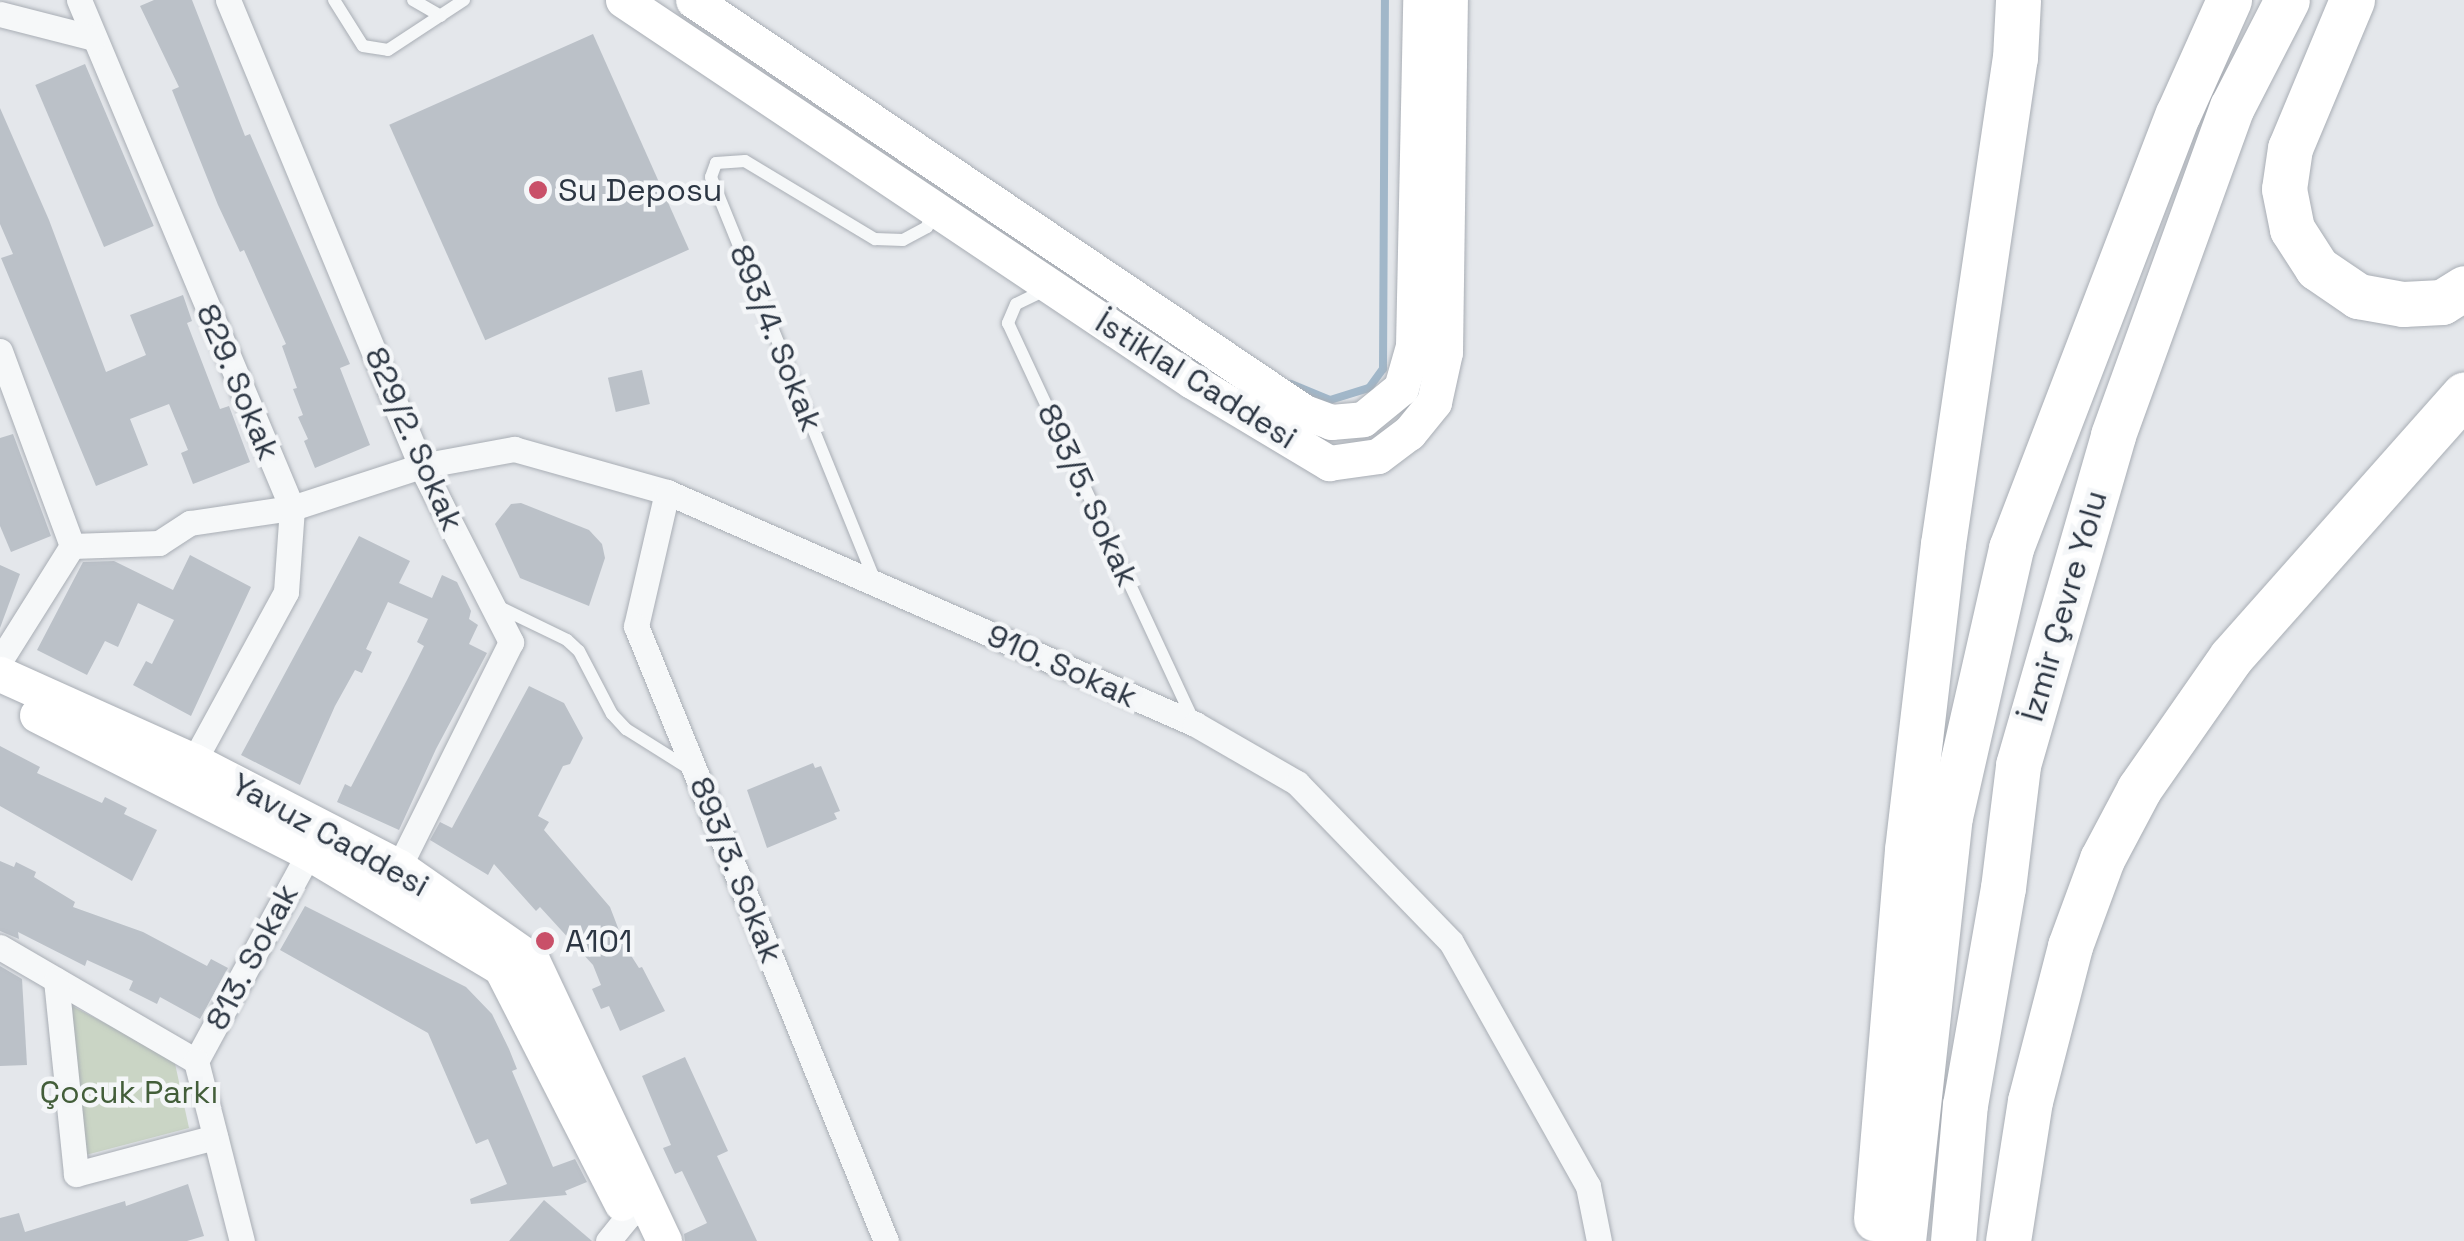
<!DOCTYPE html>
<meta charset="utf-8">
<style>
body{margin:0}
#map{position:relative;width:2464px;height:1241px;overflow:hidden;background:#e4e7eb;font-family:"Space Grotesk",sans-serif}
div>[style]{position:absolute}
.green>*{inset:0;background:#cad5c5}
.stream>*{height:8px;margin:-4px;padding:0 4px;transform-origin:4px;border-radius:4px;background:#a1b7c9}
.building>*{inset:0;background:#bbc1c8;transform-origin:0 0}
.roads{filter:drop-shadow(0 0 2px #a9aeb5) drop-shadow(0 0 2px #a9aeb5)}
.lane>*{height:12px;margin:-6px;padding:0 6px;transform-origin:6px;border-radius:6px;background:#f6f8f9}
.street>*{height:25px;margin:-12.5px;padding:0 12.5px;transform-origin:12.5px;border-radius:12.5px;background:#f6f8f9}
.secondary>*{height:35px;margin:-17.5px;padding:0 17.5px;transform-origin:17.5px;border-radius:17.5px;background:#fff}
.highway>*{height:45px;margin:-22.5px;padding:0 22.5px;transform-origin:22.5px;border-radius:22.5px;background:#fff}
.dots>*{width:28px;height:28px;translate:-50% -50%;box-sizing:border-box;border:5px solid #f4f6f8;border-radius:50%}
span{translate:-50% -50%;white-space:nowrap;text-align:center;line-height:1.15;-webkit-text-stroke:9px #f4f6f8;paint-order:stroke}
.poi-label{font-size:32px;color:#2c3643}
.left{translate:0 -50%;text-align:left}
.street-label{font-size:32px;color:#2c3643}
.park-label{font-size:32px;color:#435e3a}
</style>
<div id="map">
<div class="green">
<div style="clip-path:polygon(72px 1006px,174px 1059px,189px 1128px,82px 1156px)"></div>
</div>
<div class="stream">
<div style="left:1291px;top:384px;width:42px;rotate:22.3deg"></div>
<div style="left:1330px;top:400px;width:41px;rotate:-17.1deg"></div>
<div style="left:1369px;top:388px;width:24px;rotate:-54deg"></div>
<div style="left:1383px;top:369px;width:369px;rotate:-89.7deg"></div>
</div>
<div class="building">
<div style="clip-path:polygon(154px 0,192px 0,245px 136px,250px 134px,350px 364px,340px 368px,370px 445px,315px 468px,304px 441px,308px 439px,298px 417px,303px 415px,293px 389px,297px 388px,282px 346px,286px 344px,244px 250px,240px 252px,218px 205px,172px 90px,179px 87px,140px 6px)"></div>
<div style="left:593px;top:34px;width:236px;height:223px;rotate:66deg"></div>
<div style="left:85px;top:64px;width:176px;height:54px;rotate:67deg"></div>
<div style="clip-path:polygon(0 108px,49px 220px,106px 372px,146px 355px,130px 315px,183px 295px,192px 321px,187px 323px,220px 409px,229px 406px,250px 462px,193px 484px,181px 453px,188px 450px,169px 404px,130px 419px,148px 465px,96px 486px,1px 258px,13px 254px,0 224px)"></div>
<div style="left:642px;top:370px;width:35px;height:35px;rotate:77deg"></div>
<div style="clip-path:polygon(13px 434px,51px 536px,11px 552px,0 526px,0 438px)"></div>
<div style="clip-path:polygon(521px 503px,589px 530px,602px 544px,605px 558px,589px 606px,520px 578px,495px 524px,511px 504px)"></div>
<div style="clip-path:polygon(359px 536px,410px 561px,399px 583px,432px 598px,442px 575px,457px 582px,471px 611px,469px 619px,478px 625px,469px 644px,487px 653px,436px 749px,399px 830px,337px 802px,345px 784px,351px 787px,407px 680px,424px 646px,417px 642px,428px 619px,388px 602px,366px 649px,372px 652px,362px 673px,355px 670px,335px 706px,300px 785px,241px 755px)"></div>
<div style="clip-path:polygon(190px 555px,251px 587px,191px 716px,133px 685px,146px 661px,152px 664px,174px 620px,138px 603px,118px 647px,105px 641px,87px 675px,37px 650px,83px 562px,114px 561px,173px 590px)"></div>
<div style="clip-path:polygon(0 565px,20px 574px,0 628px)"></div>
<div style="clip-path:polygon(529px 686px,564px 703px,583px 738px,570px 764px,563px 766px,538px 816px,549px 822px,544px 830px,610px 907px,625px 946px,639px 968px,642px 967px,665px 1011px,620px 1031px,609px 1006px,601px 1009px,592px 989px,601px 985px,593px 965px,540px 907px,536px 911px,494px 864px,488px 875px,430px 840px,440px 822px,452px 828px)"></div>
<div style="clip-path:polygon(0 746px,40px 767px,37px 773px,102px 803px,105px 797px,127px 808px,124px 814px,157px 830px,132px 881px,0 806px)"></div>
<div style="clip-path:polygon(813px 763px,815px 768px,821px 766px,840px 811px,834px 813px,837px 819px,767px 848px,747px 790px)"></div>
<div style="clip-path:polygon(0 861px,14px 867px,16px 862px,36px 872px,34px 877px,75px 902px,73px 907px,143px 932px,207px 966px,211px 959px,228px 968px,200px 1019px,160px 997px,157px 1004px,129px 990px,133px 981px,87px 960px,85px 966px,18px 932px,19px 939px,0 931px)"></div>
<div style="clip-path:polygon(305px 906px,466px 987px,492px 1014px,509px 1049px,517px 1069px,512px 1071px,553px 1167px,575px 1159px,587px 1182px,565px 1191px,567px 1195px,471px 1204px,470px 1199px,507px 1184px,488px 1139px,476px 1144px,428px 1033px,280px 950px)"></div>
<div style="clip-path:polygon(0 966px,22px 979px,27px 1065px,0 1066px)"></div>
<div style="clip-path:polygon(685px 1057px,728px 1151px,717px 1156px,757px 1241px,685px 1241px,684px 1234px,707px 1223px,682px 1171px,675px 1174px,663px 1148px,671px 1145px,642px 1076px)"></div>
<div style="clip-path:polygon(188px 1184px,204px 1236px,187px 1241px,0 1241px,0 1218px,19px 1213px,25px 1232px,125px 1201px,126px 1206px)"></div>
<div style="clip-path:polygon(544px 1200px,592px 1241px,509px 1241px)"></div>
</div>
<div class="roads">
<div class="lane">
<div style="left:334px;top:0;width:54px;rotate:57.8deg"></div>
<div style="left:363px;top:46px;width:25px;rotate:9deg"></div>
<div style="left:388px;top:50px;width:91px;rotate:-33.3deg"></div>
<div style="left:413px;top:0;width:32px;rotate:30deg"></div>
<div style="left:1047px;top:289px;width:34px;rotate:154deg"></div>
<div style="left:1016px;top:304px;width:21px;rotate:113deg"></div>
<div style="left:1008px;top:323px;width:440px;rotate:65deg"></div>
<div style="left:875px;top:581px;width:436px;rotate:-112.1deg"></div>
<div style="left:711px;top:177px;width:15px;rotate:-70deg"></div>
<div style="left:716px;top:163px;width:29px;rotate:-4deg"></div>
<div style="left:745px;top:161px;width:152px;rotate:31deg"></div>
<div style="left:875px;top:239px;width:28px;rotate:2deg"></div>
<div style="left:903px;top:240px;width:27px;rotate:-28deg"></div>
<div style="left:927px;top:227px;width:18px;rotate:-74deg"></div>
<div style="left:495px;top:605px;width:80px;rotate:25.9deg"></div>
<div style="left:567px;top:640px;width:16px;rotate:43deg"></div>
<div style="left:579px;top:651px;width:71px;rotate:62.4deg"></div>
<div style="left:612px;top:714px;width:21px;rotate:47deg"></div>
<div style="left:626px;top:729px;width:77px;rotate:32.2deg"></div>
</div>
<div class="street">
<div style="left:79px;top:0;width:551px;rotate:67.25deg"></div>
<div style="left:292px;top:508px;width:84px;rotate:94.1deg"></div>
<div style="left:286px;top:592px;width:192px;rotate:118.6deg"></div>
<div style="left:228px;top:0;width:504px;rotate:67.5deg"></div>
<div style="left:421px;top:466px;width:198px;rotate:62.9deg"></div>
<div style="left:511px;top:642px;width:251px;rotate:116.5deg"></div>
<div style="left:0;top:14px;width:97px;rotate:14.3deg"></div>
<div style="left:0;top:351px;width:208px;rotate:69.7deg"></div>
<div style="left:72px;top:546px;width:136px;rotate:122.1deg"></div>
<div style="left:667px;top:492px;width:138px;rotate:103deg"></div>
<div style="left:636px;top:626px;width:664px;rotate:67.88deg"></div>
<div style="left:72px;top:546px;width:87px;rotate:-2deg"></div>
<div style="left:159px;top:543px;width:37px;rotate:-33deg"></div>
<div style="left:190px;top:523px;width:103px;rotate:-8.4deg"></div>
<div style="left:292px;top:508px;width:136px;rotate:-18deg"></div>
<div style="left:421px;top:466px;width:95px;rotate:-10.4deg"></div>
<div style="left:514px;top:449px;width:159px;rotate:15.7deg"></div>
<div style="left:667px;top:492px;width:577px;rotate:23.72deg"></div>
<div style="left:1195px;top:724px;width:118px;rotate:30deg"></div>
<div style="left:1297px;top:783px;width:221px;rotate:45.9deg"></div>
<div style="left:1451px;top:942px;width:280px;rotate:60.7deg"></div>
<div style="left:1588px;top:1186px;width:56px;rotate:78.7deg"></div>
<div style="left:0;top:947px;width:227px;rotate:30.2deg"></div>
<div style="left:56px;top:980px;width:195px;rotate:84.1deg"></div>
<div style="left:76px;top:1174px;width:144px;rotate:-14.9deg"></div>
<div style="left:196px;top:1061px;width:237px;rotate:-61.5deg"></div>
<div style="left:196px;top:1061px;width:186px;rotate:75.7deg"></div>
<div style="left:608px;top:1241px;width:32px;rotate:-51deg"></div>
<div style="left:628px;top:1216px;width:23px;rotate:-29deg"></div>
</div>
<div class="secondary">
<div style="left:623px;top:0;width:685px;rotate:33.81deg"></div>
<div style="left:1192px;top:381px;width:160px;rotate:30.9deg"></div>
<div style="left:1329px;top:463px;width:49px;rotate:-8.1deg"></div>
<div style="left:1378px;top:456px;width:39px;rotate:-37deg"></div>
<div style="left:1409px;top:433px;width:40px;rotate:-51deg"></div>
<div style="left:1434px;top:402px;width:51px;rotate:-77.6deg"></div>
<div style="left:1445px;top:352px;width:352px;rotate:-89.2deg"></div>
<div style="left:693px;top:0;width:737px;rotate:33.99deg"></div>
<div style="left:1304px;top:412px;width:29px;rotate:20deg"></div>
<div style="left:1331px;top:422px;width:32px;rotate:-5deg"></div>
<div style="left:1363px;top:419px;width:49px;rotate:-39.2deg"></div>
<div style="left:1401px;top:388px;width:44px;rotate:-74.1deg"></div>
<div style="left:1413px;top:346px;width:346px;rotate:-88.8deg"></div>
<div style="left:0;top:674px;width:213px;rotate:24.2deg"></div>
<div style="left:194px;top:761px;width:231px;rotate:27.3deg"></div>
<div style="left:399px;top:867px;width:162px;rotate:35deg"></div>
<div style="left:532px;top:960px;width:310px;rotate:64.8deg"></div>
<div style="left:37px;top:715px;width:305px;rotate:26.9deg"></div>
<div style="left:309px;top:853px;width:224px;rotate:30.9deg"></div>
<div style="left:501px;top:968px;width:264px;rotate:62.9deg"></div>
</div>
<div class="highway">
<div style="left:2352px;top:0;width:160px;rotate:112.7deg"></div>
<div style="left:2290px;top:148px;width:41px;rotate:98.3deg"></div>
<div style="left:2284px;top:189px;width:41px;rotate:78.7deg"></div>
<div style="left:2292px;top:229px;width:46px;rotate:57.3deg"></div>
<div style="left:2317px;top:268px;width:50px;rotate:34.3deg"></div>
<div style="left:2358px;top:296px;width:46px;rotate:10.1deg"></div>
<div style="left:2403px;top:304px;width:39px;rotate:-3deg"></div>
<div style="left:2442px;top:302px;width:26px;rotate:-32deg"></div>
<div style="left:1876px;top:1219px;width:370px;rotate:-85.2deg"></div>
<div style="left:1907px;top:850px;width:308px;rotate:-83.3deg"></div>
<div style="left:1943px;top:544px;width:491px;rotate:-81.6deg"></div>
<div style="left:2015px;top:58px;width:58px;rotate:-87deg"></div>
<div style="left:1903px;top:1241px;width:427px;rotate:-83.7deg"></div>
<div style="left:1950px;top:817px;width:276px;rotate:-77.2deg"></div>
<div style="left:2011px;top:548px;width:465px;rotate:-69deg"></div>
<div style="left:2178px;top:114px;width:125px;rotate:-65.9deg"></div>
<div style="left:1953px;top:1241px;width:137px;rotate:-85deg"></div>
<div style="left:1965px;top:1105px;width:220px;rotate:-80.1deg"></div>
<div style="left:2003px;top:888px;width:124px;rotate:-83deg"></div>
<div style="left:2018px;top:765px;width:343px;rotate:-73.9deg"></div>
<div style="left:2113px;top:435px;width:349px;rotate:-70.1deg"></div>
<div style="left:2232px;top:107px;width:120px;rotate:-62.8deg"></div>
<div style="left:2008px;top:1241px;width:142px;rotate:-81.1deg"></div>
<div style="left:2030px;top:1101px;width:160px;rotate:-75.5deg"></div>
<div style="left:2070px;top:946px;width:93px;rotate:-69.8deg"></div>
<div style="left:2102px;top:859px;width:79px;rotate:-62.1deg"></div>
<div style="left:2139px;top:789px;width:161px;rotate:-55.1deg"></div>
<div style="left:2231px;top:657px;width:351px;rotate:-48.4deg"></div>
</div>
</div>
<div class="dots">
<div style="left:538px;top:190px;background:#c95069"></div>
<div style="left:545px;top:941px;background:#c95069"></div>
</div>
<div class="poi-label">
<span class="left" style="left:558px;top:190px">Su Deposu</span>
<span class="left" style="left:565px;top:941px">A101</span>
</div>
<div class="street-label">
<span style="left:776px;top:338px;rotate:68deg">893/4. Sokak</span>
<span style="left:1196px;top:380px;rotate:32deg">İstiklal Caddesi</span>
<span style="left:238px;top:382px;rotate:67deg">829. Sokak</span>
<span style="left:414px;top:439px;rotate:66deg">829/2. Sokak</span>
<span style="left:1088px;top:495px;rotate:65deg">893/5. Sokak</span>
<span style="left:2064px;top:606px;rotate:-74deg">İzmir Çevre Yolu</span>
<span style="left:1062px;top:666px;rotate:24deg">910. Sokak</span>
<span style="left:330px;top:835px;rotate:29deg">Yavuz Caddesi</span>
<span style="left:736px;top:870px;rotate:68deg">893/3. Sokak</span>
<span style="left:252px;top:957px;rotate:-62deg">813. Sokak</span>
</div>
<div class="park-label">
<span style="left:129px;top:1092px">Çocuk Parkı</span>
</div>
</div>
